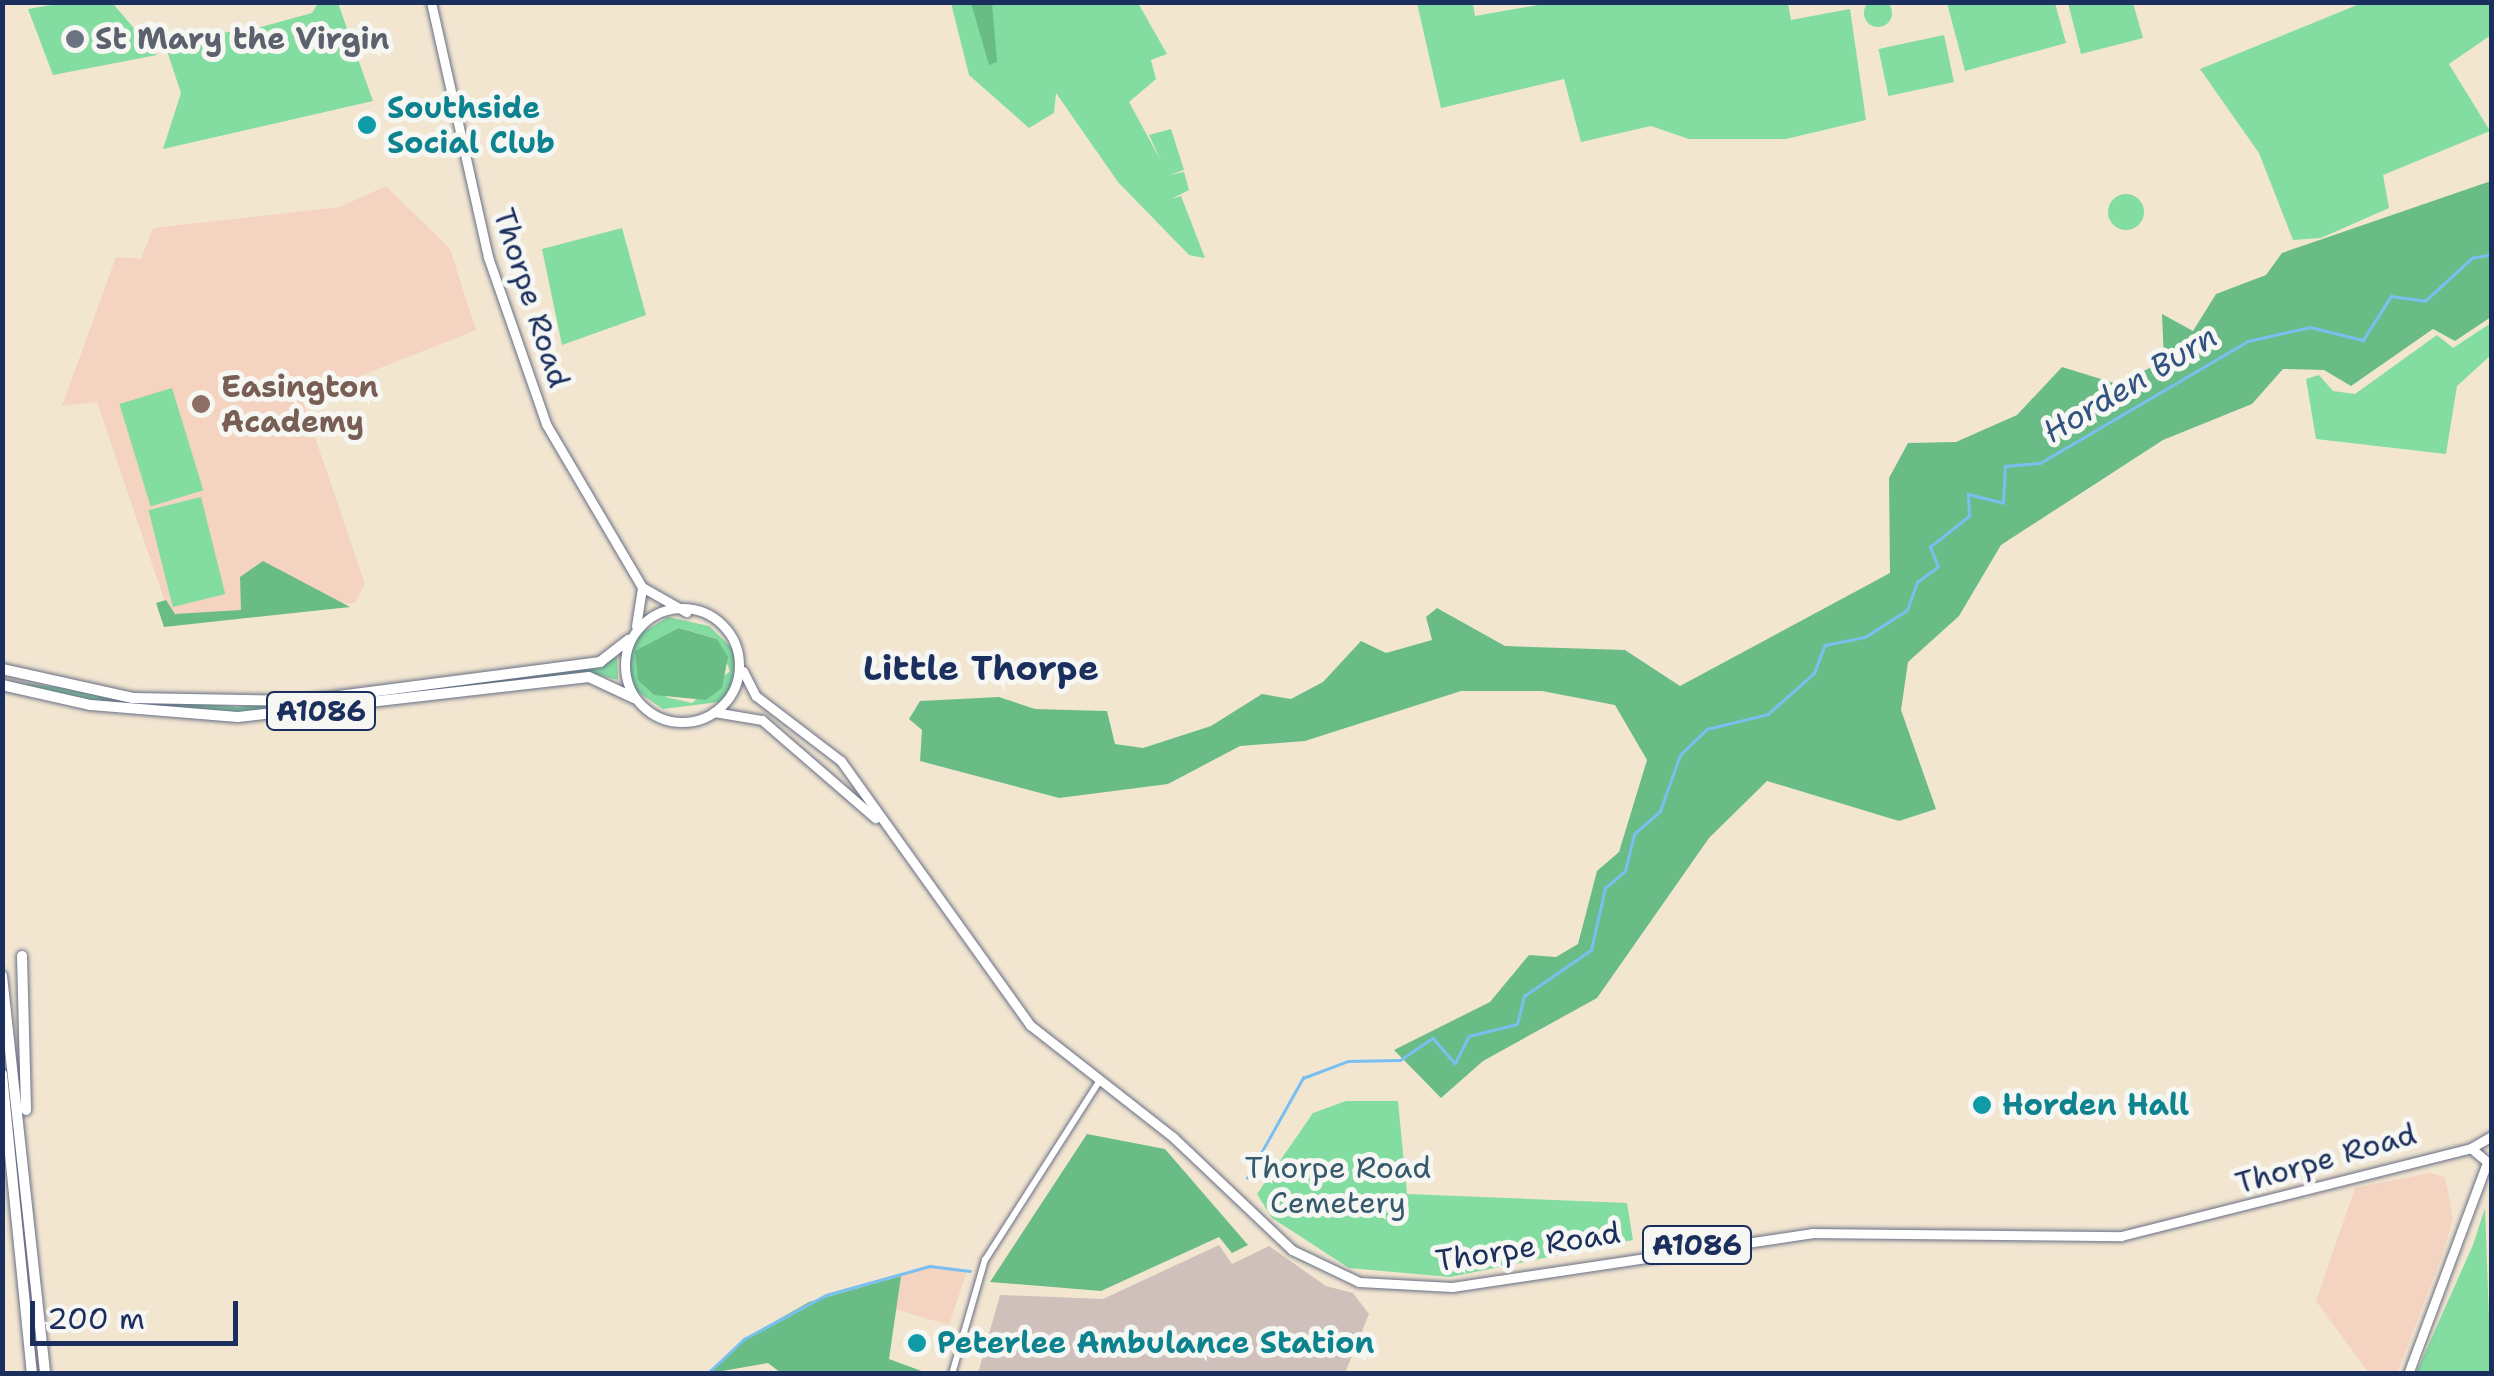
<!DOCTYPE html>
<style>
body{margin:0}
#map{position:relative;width:2494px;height:1376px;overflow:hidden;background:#f3e6d1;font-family:"Shantell Sans",sans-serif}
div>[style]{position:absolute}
.built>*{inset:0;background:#f4d3c0}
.industrial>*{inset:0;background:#d0c0bc}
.green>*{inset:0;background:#83dca0;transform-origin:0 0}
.round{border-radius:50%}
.forest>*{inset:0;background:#6abc86}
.stream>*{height:2.5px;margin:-1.25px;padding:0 1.25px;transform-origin:1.25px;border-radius:1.25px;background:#79bff0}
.roads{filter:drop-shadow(0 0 2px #676f86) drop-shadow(0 0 2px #676f86)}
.minor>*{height:6px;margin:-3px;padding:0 3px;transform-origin:3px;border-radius:3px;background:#fff}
.major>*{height:9px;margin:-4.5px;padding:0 4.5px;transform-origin:4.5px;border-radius:4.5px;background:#fff}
.major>.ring{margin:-4.5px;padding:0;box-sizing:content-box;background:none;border:9px solid #fff;border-radius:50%}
.highway>*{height:10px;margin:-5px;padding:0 5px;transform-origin:5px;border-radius:5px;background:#fff}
.dots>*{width:28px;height:28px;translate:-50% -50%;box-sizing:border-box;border:5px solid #f6f6f2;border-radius:50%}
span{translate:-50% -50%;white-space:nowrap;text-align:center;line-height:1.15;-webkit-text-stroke:10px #f6f6f2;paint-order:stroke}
.shield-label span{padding:2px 8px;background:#f6f6f2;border:2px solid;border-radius:8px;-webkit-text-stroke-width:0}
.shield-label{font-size:28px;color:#1b2f5e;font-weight:700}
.worship-label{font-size:30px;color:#5b616d;font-weight:700}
.left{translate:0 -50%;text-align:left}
.culture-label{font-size:30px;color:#0d838f;font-weight:700}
.street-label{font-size:30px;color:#1b2f5e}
.education-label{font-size:30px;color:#785e54;font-weight:700}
.park-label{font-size:30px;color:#355a6e}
.water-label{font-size:32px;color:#325382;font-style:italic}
.quarter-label{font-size:35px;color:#1b2f5e;font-weight:700}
.frame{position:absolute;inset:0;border:5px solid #1b2f5e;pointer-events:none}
.scale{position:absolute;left:30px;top:1301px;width:208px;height:45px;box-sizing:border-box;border:5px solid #1b2f5e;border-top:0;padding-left:12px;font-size:30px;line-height:35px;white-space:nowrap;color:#1b2f5e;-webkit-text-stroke:8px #f6f6f2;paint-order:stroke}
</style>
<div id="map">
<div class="built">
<div style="clip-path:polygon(386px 186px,450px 249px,476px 330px,302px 399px,365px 584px,355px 603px,170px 617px,97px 402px,62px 406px,116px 257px,141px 259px,153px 228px,340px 207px)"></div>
<div style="clip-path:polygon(2430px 1173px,2445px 1177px,2453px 1219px,2443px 1253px,2397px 1373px,2369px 1373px,2316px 1301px,2355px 1188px)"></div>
<div style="clip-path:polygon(932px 1266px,967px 1271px,949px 1325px,891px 1308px,901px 1276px)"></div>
</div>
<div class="industrial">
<div style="clip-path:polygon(1219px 1245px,1232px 1264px,1269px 1246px,1326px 1286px,1353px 1293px,1369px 1314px,1345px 1373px,978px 1373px,1000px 1295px,1103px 1299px)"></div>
</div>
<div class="green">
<div class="round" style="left:1864px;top:-1px;width:28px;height:28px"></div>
<div style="clip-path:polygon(1555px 2px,1788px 3px,1791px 20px,1850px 9px,1866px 120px,1786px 139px,1689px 139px,1651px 126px,1581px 142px,1564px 79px,1441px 108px,1417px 3px,1482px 3px,1473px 4px,1475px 16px)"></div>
<div style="clip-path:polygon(63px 3px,114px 5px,157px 55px,53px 75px,28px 9px)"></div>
<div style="clip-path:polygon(318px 3px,338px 3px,373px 101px,163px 149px,181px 93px,164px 42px,261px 27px,312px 13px)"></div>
<div style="clip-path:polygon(951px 3px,1138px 3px,1167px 54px,1151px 60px,1156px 79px,1129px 102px,1161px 161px,1149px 135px,1171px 129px,1184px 170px,1169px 175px,1184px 172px,1189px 190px,1171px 199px,1181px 196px,1205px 258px,1189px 255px,1118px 182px,1056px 93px,1054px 113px,1029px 128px,969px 75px)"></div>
<div style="clip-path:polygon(1947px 3px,2055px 3px,2066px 43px,1965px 71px)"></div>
<div style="clip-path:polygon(2068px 3px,2133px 3px,2143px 38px,2081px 54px)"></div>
<div style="clip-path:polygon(2362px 3px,2491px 3px,2491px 35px,2449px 64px,2490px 131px,2383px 175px,2389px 208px,2321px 238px,2293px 240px,2259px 153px,2200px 69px)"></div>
<div style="left:1944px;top:35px;width:48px;height:67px;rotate:78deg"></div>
<div class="round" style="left:2108px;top:194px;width:36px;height:36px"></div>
<div style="clip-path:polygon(622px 228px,646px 315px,562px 345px,542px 249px)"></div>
<div style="clip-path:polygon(2491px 323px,2491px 355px,2457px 386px,2446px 454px,2316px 439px,2306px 379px,2319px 375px,2333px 391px,2355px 394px,2437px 335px,2453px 348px)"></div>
<div style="left:172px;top:388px;width:107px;height:55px;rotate:73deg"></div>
<div style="left:201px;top:497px;width:100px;height:54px;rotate:76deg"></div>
<div style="clip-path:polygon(evenodd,668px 617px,709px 626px,735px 651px,733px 689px,719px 702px,663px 709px,636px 691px,627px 665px,635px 637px,668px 617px,680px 628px,717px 639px,730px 671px,692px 703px,666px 697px,647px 648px,680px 628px)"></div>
<div style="clip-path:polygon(617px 657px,618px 680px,592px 673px,237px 713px,83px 700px,3px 681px,237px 707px,590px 668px)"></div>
<div style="clip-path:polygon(1346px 1101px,1398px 1101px,1407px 1194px,1627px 1203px,1633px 1240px,1450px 1277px,1349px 1268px,1272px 1218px,1257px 1194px,1313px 1113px)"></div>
<div style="clip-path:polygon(2485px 1208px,2491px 1373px,2416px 1373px,2473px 1245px)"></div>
</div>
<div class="forest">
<div style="clip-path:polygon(971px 3px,992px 3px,997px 62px,989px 65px)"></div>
<div style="clip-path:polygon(2491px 181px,2491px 317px,2455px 341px,2433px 329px,2351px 386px,2324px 370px,2283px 369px,2252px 404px,2163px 440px,2001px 545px,1959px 616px,1908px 662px,1901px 710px,1936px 809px,1899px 821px,1767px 781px,1709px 838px,1597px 998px,1483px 1061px,1441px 1098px,1394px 1050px,1490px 1002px,1529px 955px,1556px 957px,1578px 944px,1597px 871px,1619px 852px,1647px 760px,1615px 705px,1542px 691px,1461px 691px,1305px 741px,1240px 746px,1168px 784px,1059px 798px,920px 761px,922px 730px,909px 719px,920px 701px,999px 697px,1035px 709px,1107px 711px,1115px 744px,1143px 748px,1211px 726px,1262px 694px,1291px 699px,1323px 682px,1361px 641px,1386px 653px,1432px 640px,1426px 617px,1437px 608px,1505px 646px,1625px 650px,1680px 686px,1890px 573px,1889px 478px,1908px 443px,1956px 442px,2017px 415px,2062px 367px,2117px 384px,2164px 361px,2162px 314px,2193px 331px,2216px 294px,2266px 275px,2282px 253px)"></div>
<div style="clip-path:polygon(263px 561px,350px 607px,164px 627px,156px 603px,166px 600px,175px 614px,241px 610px,240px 577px)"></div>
<div style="clip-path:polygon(679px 628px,717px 639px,728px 657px,722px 688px,706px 700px,654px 695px,638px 680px,635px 651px)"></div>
<div style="clip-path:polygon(1087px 1134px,1165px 1149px,1248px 1245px,1232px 1253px,1219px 1237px,1101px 1291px,990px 1282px)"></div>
<div style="clip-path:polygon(901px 1276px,889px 1359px,927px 1373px,781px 1373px,768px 1363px,711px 1373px,744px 1339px,809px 1302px)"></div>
</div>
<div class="stream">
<div style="left:1247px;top:1178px;width:115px;rotate:-60.8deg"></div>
<div style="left:1303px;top:1078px;width:48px;rotate:-20.7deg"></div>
<div style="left:1348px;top:1061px;width:52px;rotate:-1.1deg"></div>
<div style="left:1400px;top:1060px;width:40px;rotate:-34deg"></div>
<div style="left:1433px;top:1038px;width:33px;rotate:49deg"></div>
<div style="left:1455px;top:1063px;width:30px;rotate:-63deg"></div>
<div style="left:1469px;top:1036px;width:49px;rotate:-14deg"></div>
<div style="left:1517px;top:1024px;width:29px;rotate:-76deg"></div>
<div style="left:1524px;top:996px;width:81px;rotate:-34.5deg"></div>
<div style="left:1591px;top:950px;width:64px;rotate:-77.3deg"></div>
<div style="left:1605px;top:888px;width:26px;rotate:-40deg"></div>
<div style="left:1625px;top:871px;width:38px;rotate:-76deg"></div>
<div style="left:1634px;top:834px;width:35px;rotate:-41deg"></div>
<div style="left:1660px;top:811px;width:59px;rotate:-70.3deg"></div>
<div style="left:1680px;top:755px;width:37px;rotate:-44deg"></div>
<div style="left:1707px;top:729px;width:63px;rotate:-13.8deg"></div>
<div style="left:1768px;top:714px;width:62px;rotate:-41.7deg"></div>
<div style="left:1814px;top:673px;width:30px;rotate:-69deg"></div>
<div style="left:1825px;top:645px;width:41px;rotate:-11.3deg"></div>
<div style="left:1865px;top:637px;width:50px;rotate:-32.7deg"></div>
<div style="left:1907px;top:610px;width:30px;rotate:-70deg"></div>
<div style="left:1917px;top:582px;width:26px;rotate:-36deg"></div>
<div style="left:1938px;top:567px;width:22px;rotate:-112deg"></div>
<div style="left:1930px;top:547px;width:50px;rotate:-38.5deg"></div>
<div style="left:1969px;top:516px;width:22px;rotate:-93deg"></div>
<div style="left:1968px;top:494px;width:36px;rotate:14deg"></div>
<div style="left:2003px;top:503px;width:37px;rotate:-87deg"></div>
<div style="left:2005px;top:466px;width:35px;rotate:-5deg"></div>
<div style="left:2040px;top:463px;width:241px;rotate:-30.4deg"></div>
<div style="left:2248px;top:341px;width:64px;rotate:-12.7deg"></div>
<div style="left:2310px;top:327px;width:55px;rotate:13.8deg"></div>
<div style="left:2363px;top:340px;width:52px;rotate:-57.5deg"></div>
<div style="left:2391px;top:296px;width:34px;rotate:8deg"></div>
<div style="left:2425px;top:301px;width:64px;rotate:-42.5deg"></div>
<div style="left:2472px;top:258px;width:20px;rotate:-11deg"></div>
<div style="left:707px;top:1374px;width:51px;rotate:-43.4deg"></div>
<div style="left:744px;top:1339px;width:93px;rotate:-28.2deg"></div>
<div style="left:826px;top:1295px;width:108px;rotate:-15.6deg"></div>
<div style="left:930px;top:1266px;width:40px;rotate:7.1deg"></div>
</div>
<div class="roads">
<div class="minor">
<div style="left:952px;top:1374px;width:119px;rotate:-73.9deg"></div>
<div style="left:985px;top:1260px;width:211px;rotate:-57.4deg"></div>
</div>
<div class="major">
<div style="left:431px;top:2px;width:261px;rotate:77.4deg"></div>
<div style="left:488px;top:257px;width:177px;rotate:70.8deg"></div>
<div style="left:546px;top:424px;width:189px;rotate:59.5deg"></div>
<div style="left:642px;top:587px;width:51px;rotate:29.6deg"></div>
<div class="ring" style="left:625px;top:608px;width:105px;height:105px"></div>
<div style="left:636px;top:626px;width:39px;rotate:-81deg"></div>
<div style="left:743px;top:671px;width:28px;rotate:63deg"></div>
<div style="left:756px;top:696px;width:107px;rotate:37.4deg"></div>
<div style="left:841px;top:761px;width:325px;rotate:54.4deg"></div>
<div style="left:1030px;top:1025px;width:182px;rotate:38.1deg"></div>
<div style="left:1173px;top:1137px;width:164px;rotate:43.5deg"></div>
<div style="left:1292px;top:1250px;width:74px;rotate:25.5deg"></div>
<div style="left:1359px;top:1282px;width:93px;rotate:3.1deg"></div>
<div style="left:1452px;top:1287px;width:364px;rotate:-8.5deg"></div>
<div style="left:1812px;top:1233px;width:309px;rotate:0.6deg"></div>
<div style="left:2121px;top:1236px;width:361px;rotate:-14.1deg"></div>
<div style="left:714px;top:712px;width:49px;rotate:9.5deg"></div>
<div style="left:762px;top:720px;width:150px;rotate:40.9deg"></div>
<div style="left:2491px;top:1165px;width:26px;rotate:-140deg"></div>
<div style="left:2471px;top:1148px;width:24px;rotate:-30deg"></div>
<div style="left:2408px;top:1374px;width:223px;rotate:-69.5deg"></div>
</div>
<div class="highway">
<div style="left:2px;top:669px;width:134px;rotate:12.5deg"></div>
<div style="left:133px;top:698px;width:167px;rotate:1deg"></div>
<div style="left:300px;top:701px;width:303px;rotate:-7.4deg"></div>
<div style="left:600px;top:662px;width:36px;rotate:-38deg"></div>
<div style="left:2px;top:685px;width:91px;rotate:12.7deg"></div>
<div style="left:91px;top:705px;width:147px;rotate:4.7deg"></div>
<div style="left:238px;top:717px;width:353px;rotate:-6.5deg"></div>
<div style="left:589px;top:677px;width:50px;rotate:25deg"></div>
<div style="left:22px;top:956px;width:154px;rotate:88.5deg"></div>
<div style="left:2px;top:976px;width:400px;rotate:83.8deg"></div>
<div style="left:2px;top:1074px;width:301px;rotate:84.3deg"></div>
</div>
</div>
<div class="dots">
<div style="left:75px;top:39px;background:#6b7280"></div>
<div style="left:367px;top:125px;background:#0f9aa8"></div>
<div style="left:201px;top:404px;background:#8d6e63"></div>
<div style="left:1982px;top:1105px;background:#0f9aa8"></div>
<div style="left:917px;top:1343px;background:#0f9aa8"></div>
</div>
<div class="shield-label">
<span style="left:321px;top:711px">A1086</span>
<span style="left:1697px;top:1245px">A1086</span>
</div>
<div class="worship-label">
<span class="left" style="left:95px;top:39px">St Mary the Virgin</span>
</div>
<div class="culture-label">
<span class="left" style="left:387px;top:125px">Southside<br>Social Club</span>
<span class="left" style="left:2002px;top:1105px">Horden Hall</span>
<span class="left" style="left:937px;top:1343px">Peterlee Ambulance Station</span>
</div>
<div class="street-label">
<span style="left:531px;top:298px;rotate:72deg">Thorpe Road</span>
<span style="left:2326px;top:1159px;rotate:-16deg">Thorpe Road</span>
<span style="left:1528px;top:1247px;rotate:-9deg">Thorpe Road</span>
</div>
<div class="education-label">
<span class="left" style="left:221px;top:404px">Easington<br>Academy</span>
</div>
<div class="park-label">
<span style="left:1338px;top:1185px">Thorpe Road<br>Cemetery</span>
</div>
<div class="water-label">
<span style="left:2130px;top:384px;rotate:-31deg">Horden Burn</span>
</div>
<div class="quarter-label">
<span style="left:981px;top:668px">Little Thorpe</span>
</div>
<div class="frame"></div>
<div class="scale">200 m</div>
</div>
